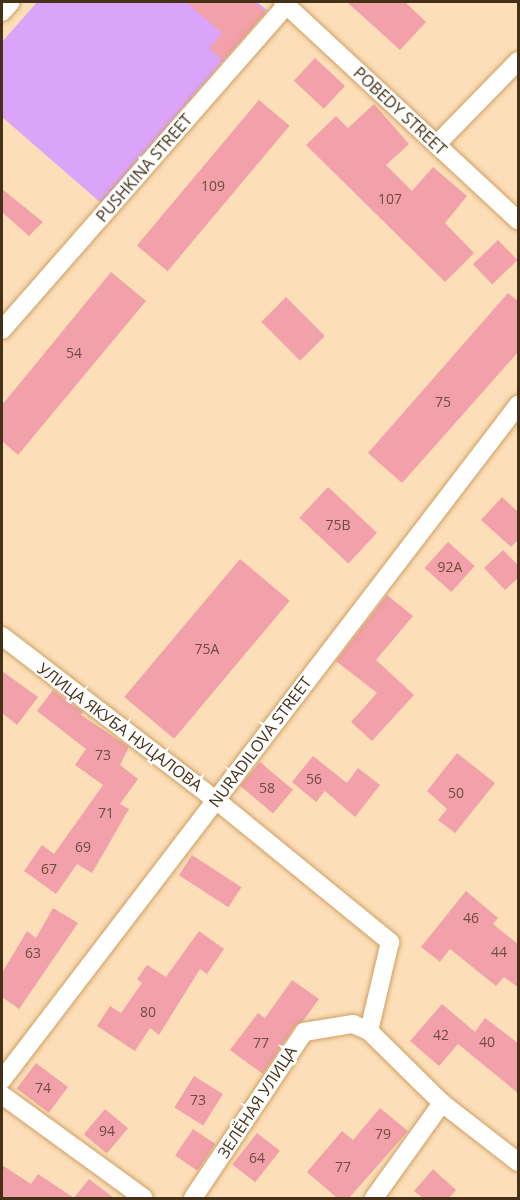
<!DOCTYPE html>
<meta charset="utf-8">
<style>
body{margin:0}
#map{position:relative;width:520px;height:1200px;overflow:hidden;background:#fcdeb8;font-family:"Open Sans",sans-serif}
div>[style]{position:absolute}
.green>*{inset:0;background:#dba4fb}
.building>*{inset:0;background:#f2a0a9;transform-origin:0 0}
.roads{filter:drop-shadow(0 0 2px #cf9f60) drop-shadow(0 0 2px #cf9f60)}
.minor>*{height:18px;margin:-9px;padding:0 9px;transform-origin:9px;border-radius:9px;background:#fff}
span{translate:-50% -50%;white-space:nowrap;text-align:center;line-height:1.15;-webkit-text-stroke:5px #fff;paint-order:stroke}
.number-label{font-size:14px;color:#704d3c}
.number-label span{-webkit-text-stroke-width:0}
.street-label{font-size:16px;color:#453117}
.frame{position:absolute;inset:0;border:3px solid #453117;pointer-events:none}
</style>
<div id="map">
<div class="green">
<div style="clip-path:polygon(37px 2px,257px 2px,267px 10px,101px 203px,2px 117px,2px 42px)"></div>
</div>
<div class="building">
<div style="clip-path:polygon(186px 2px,253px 2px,266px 12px,223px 61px,209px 48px,222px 33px)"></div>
<div style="clip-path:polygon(347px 2px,405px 2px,426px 22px,400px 50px)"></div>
<div style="left:315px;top:58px;width:41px;height:31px;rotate:43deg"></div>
<div style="left:259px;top:100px;width:40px;height:190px;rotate:40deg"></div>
<div style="clip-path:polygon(374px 104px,409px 144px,386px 165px,412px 191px,433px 167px,467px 196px,445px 223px,474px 253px,445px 282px,306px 145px,336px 116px,348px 128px)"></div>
<div style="clip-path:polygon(2px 189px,43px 222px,29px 236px,2px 212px)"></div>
<div style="left:498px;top:240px;width:28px;height:35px;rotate:46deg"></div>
<div style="clip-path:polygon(111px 272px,146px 301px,18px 455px,2px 441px,2px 405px)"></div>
<div style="clip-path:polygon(508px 293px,519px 302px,519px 351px,402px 483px,368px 453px)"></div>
<div style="left:286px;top:297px;width:55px;height:35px;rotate:45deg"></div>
<div style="left:328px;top:487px;width:67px;height:42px;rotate:43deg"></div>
<div style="clip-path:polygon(502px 497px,519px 513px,519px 539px,511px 547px,481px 520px)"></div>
<div style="left:448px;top:542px;width:36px;height:35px;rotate:42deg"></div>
<div style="clip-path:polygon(503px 550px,519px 566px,519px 577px,505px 590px,484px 568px)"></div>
<div style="left:240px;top:559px;width:65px;height:180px;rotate:40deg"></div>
<div style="clip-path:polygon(387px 595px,413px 616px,376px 660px,414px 695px,372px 741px,351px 722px,377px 693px,336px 661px)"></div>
<div style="clip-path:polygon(2px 671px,38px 697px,17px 725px,2px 713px)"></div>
<div style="clip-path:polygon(53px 690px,83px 712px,81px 715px,129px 747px,120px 765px,138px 779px,120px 804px,129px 809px,92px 873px,77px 864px,56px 894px,24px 871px,42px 845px,54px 854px,103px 785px,75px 765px,86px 749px,37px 711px)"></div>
<div style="clip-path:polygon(457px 753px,495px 783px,455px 833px,438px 820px,447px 809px,427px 791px)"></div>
<div style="clip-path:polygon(313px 756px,347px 783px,358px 768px,380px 785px,355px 817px,325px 791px,316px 802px,292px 782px)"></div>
<div style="left:260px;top:762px;width:43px;height:31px;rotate:40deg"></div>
<div style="left:192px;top:855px;width:59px;height:24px;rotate:33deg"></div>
<div style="clip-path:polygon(466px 891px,498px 918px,493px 924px,519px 945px,519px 988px,504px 977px,496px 986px,450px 949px,440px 962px,421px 947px)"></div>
<div style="clip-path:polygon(53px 908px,78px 923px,19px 1009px,2px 997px,2px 973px,27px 931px,36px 938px)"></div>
<div style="clip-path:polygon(199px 931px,224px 949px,207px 974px,200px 969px,159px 1035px,150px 1028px,135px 1051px,97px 1026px,110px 1006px,121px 1013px,142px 983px,137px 979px,147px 965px,166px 977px)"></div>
<div style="clip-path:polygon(292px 980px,319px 999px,303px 1021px,295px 1026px,263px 1074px,230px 1050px,258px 1013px,265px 1018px)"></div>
<div style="clip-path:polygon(442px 1004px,475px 1032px,485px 1018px,519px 1044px,519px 1094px,458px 1044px,439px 1066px,410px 1041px)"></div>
<div style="left:36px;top:1063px;width:40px;height:32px;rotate:37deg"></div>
<div style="left:194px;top:1076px;width:34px;height:37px;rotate:32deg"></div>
<div style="clip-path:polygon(380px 1108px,408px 1131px,349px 1198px,337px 1198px,307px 1172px,342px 1131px,353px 1140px)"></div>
<div style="left:105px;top:1109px;width:30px;height:33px;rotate:40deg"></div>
<div style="left:193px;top:1129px;width:27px;height:32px;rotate:34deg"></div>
<div style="left:257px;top:1133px;width:29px;height:40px;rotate:38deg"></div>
<div style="clip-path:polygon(2px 1165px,31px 1184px,38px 1174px,74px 1198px,89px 1179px,114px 1198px,2px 1198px)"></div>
<div style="clip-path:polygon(433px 1169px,456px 1190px,449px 1198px,423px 1198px,414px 1191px)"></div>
</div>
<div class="roads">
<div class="minor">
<div style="left:283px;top:2px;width:321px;rotate:42.9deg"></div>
<div style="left:2px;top:12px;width:13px;rotate:-48deg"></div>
<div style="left:437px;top:144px;width:116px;rotate:-45.7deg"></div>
<div style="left:2px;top:330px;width:432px;rotate:-48.8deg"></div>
<div style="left:2px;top:636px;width:270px;rotate:37.5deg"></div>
<div style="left:216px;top:800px;width:225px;rotate:39.2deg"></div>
<div style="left:390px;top:942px;width:91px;rotate:103.3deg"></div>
<div style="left:2px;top:1080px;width:850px;rotate:-52.6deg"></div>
<div style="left:2px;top:1095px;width:175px;rotate:36deg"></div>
<div style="left:193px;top:1198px;width:200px;rotate:-56.2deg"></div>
<div style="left:304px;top:1032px;width:50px;rotate:-9.3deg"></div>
<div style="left:353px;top:1024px;width:17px;rotate:24deg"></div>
<div style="left:369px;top:1031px;width:103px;rotate:44.6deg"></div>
<div style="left:442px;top:1103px;width:96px;rotate:37.8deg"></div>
<div style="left:374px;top:1198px;width:117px;rotate:-54.4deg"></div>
</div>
</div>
<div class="number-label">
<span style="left:213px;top:186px">109</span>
<span style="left:390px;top:199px">107</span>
<span style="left:74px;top:353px">54</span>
<span style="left:443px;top:402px">75</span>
<span style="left:338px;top:525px">75В</span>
<span style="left:450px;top:567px">92А</span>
<span style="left:207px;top:649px">75А</span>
<span style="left:103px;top:755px">73</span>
<span style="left:314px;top:779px">56</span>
<span style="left:267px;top:788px">58</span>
<span style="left:456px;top:793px">50</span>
<span style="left:106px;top:813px">71</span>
<span style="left:83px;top:847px">69</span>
<span style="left:49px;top:869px">67</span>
<span style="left:471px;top:918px">46</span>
<span style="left:499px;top:952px">44</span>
<span style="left:33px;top:953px">63</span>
<span style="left:148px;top:1012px">80</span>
<span style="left:441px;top:1035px">42</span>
<span style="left:487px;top:1042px">40</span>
<span style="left:261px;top:1043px">77</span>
<span style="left:43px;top:1088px">74</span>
<span style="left:198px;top:1100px">73</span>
<span style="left:107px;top:1131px">94</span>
<span style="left:383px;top:1134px">79</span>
<span style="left:257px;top:1158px">64</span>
<span style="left:343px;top:1167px">77</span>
</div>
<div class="street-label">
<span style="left:400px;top:111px;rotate:43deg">POBEDY STREET</span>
<span style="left:144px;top:168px;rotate:-49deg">PUSHKINA STREET</span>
<span style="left:120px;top:727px;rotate:37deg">УЛИЦА ЯКУБА НУЦАЛОВА</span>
<span style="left:260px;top:742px;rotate:-53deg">NURADILOVA STREET</span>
<span style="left:257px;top:1102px;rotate:-57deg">ЗЕЛЁНАЯ УЛИЦА</span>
</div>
<div class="frame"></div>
</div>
